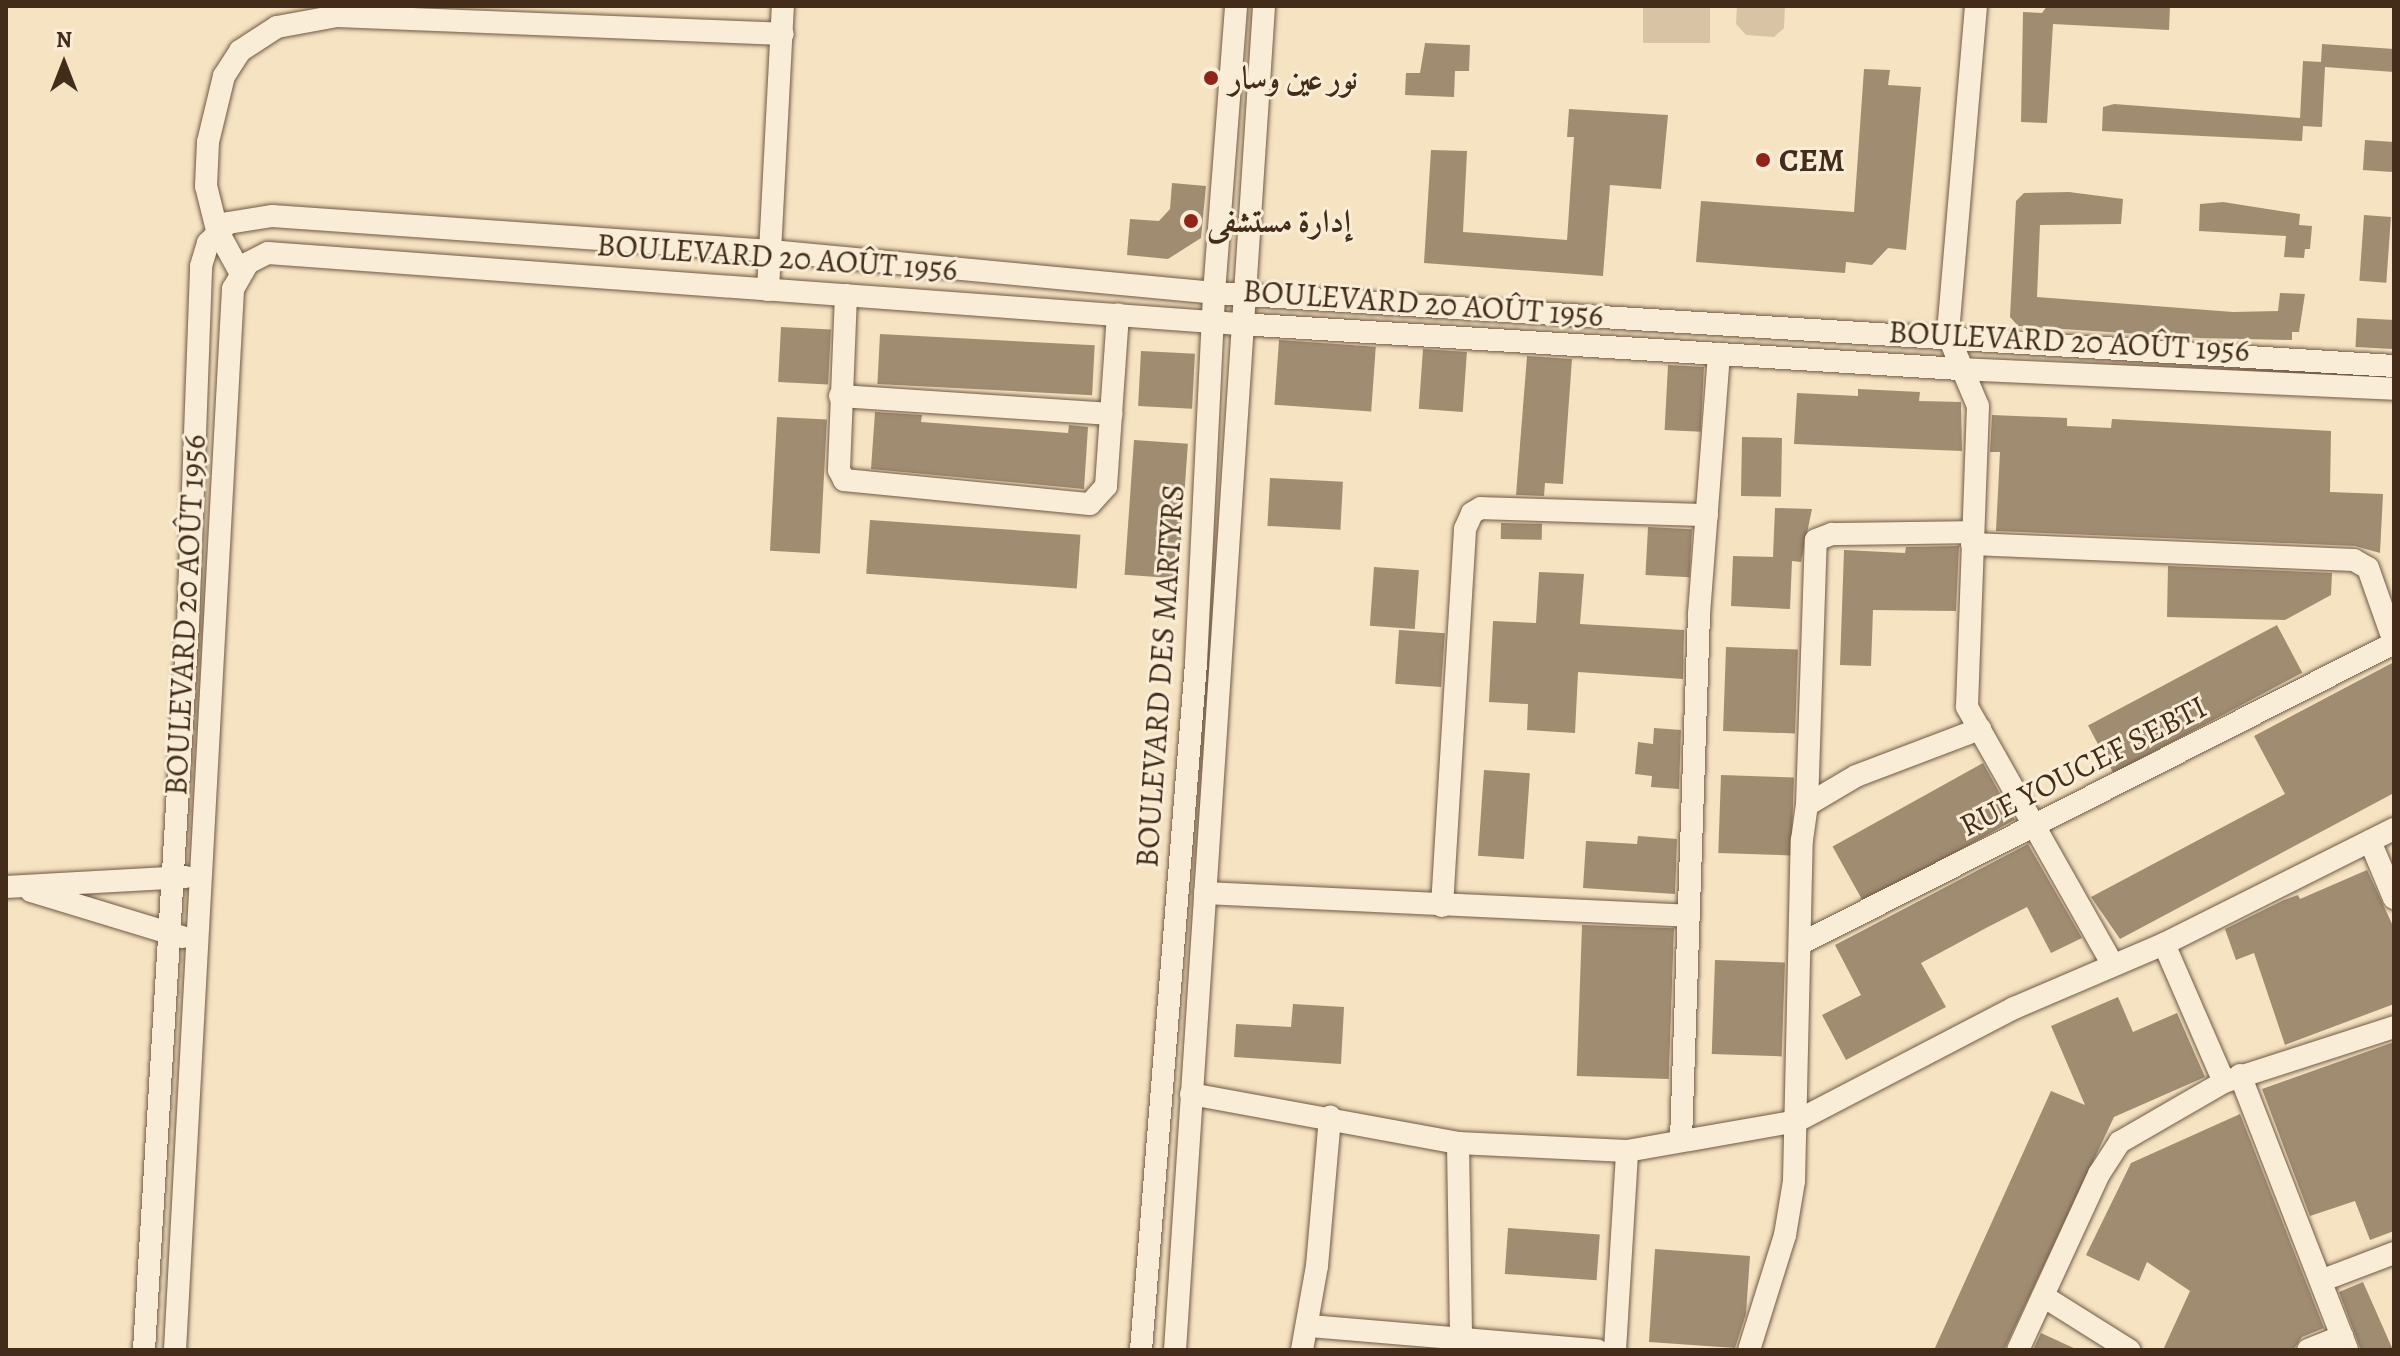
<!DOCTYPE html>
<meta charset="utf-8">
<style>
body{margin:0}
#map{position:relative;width:2400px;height:1356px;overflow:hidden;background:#f6e3c2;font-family:Alegreya,Amiri,serif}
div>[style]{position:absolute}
.green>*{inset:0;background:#d8c4a5;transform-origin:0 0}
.building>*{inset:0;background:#a08c71;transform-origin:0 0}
.roads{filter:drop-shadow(0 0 2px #705a44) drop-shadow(0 0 2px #705a44)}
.minor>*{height:22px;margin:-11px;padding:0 11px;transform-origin:11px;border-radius:11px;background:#f9edd7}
.dots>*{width:22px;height:22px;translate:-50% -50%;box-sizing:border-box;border:4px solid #f9edd7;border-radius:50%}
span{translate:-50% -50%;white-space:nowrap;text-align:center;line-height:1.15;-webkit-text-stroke:6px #f9edd7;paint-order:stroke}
.poi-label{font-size:32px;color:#432d1a;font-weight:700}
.left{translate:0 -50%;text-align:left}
.street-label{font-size:32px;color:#432d1a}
.frame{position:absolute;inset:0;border:8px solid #432d1a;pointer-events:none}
.north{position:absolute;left:24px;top:24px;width:80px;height:80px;-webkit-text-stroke:6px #f9edd7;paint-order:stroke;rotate:0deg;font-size:22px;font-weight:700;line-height:32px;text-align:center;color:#432d1a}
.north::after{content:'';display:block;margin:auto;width:28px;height:36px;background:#432d1a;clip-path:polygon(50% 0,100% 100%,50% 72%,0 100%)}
</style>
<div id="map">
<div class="green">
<div style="left:1643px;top:6px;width:67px;height:37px"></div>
<div style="clip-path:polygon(1737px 6px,1785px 6px,1784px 28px,1774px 37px,1746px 35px,1736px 24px)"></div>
</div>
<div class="building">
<div style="clip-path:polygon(2047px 6px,2170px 6px,2169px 30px,2053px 24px,2047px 123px,2021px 122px,2023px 12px,2042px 13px)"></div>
<div style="clip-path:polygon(1425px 43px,1470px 45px,1469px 71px,1455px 71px,1454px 97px,1405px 95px,1406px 73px,1420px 73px)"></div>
<div style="clip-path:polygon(2322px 44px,2394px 49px,2394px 72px,2325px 67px,2322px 127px,2303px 126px,2302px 141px,2102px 131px,2103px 107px,2114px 104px,2300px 118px,2303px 61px,2321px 62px)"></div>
<div style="clip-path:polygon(1864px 69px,1890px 70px,1888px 85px,1921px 87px,1906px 250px,1888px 248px,1872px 265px,1846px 262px,1845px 273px,1696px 262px,1701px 201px,1854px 212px)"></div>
<div style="clip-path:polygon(1569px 109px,1668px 115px,1661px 189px,1610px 185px,1603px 276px,1424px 263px,1431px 150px,1467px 151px,1463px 232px,1567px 240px,1574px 137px,1567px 137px)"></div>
<div style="left:2365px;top:140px;width:29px;height:30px;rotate:4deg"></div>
<div style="clip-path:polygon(1172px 183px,1206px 186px,1201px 238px,1168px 259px,1127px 255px,1130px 219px,1159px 221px,1170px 209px)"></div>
<div style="clip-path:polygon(2069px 192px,2123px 199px,2121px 224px,2040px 225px,2037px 297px,2233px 312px,2278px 311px,2280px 293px,2305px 294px,2299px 332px,2292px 332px,2292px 340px,2200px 338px,2018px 326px,2010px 317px,2016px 201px,2024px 193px)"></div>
<div style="clip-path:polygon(2223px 202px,2300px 214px,2299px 225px,2312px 226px,2310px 249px,2305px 249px,2304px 258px,2284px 257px,2286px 236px,2199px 231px,2200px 204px)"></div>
<div style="left:2364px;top:215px;width:27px;height:66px;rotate:4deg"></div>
<div style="left:2357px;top:318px;width:37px;height:29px;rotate:3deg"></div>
<div style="left:781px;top:327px;width:50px;height:55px;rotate:3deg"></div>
<div style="left:880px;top:334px;width:215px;height:50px;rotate:3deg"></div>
<div style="left:1279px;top:340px;width:97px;height:65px;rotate:4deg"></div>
<div style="left:1423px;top:349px;width:44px;height:60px;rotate:4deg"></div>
<div style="left:1141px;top:351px;width:54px;height:55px;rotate:3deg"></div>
<div style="clip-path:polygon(1527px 356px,1572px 359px,1563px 484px,1545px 483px,1544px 496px,1516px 495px)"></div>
<div style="left:1668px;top:365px;width:36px;height:65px;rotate:3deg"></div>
<div style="clip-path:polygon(1858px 389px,1920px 392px,1919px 401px,1961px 402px,1962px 451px,1794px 444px,1797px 393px,1858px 396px)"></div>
<div style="clip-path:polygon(875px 412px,922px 415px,921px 422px,1068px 433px,1069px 425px,1088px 427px,1084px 489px,871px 469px)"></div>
<div style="clip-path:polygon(1992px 415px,2067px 418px,2067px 426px,2111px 428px,2112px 419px,2331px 431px,2330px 492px,2383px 494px,2380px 553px,2355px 546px,1996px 531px,2000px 452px,1990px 452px)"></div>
<div style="left:777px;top:417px;width:50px;height:134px;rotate:3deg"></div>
<div style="left:1742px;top:437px;width:40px;height:59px;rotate:1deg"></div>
<div style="left:1134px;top:440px;width:54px;height:135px;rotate:4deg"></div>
<div style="left:1270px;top:478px;width:73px;height:48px;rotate:3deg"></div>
<div style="clip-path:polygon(1775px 508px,1812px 509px,1801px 562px,1792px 561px,1790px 609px,1731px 606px,1733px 556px,1773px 557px)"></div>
<div style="left:870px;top:520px;width:211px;height:54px;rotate:4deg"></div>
<div style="left:1501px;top:523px;width:41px;height:16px;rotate:1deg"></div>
<div style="left:1648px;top:527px;width:44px;height:48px;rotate:3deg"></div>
<div style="clip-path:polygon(1959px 546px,1956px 611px,1873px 610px,1871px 666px,1840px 665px,1844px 550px,1905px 553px,1906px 547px)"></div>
<div style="clip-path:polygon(2168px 566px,2332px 573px,2331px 595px,2285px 620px,2167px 617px)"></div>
<div style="left:1374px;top:567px;width:45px;height:59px;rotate:4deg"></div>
<div style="clip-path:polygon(1539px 572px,1584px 574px,1580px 624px,1684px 630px,1683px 679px,1578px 672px,1575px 733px,1527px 730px,1528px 704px,1489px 702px,1493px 621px,1536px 623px)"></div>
<div style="left:2277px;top:625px;width:54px;height:214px;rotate:62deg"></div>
<div style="left:1399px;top:630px;width:46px;height:54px;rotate:4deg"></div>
<div style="left:1726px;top:647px;width:72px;height:84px;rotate:2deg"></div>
<div style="clip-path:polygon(2394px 662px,2394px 793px,2120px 939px,2091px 897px,2285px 794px,2254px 736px)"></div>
<div style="clip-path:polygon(1654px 728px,1681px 730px,1679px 789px,1651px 787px,1652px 776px,1635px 774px,1638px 742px,1653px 744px)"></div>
<div style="left:1983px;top:763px;width:65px;height:172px;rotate:61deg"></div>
<div style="left:1484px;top:770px;width:46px;height:86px;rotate:4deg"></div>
<div style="left:1721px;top:775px;width:73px;height:78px;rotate:2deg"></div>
<div style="clip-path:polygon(1638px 836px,1677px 839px,1675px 894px,1583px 888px,1586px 841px,1637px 844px)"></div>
<div style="clip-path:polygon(2028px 844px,2082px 938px,2051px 953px,2027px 907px,1986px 928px,1921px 963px,1946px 1007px,1846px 1060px,1822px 1015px,1861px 995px,1835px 945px)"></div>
<div style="clip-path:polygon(2367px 870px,2394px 928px,2394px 1004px,2285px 1045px,2254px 953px,2236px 960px,2225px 929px,2284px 900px,2298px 895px,2300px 899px)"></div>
<div style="left:1582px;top:925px;width:92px;height:151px;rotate:2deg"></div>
<div style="left:1715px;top:960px;width:70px;height:94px;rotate:2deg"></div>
<div style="clip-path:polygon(2118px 997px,2133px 1032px,2177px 1013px,2205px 1077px,2114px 1117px,2004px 1350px,1934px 1350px,2051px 1091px,2085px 1105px,2051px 1026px)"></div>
<div style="clip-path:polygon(1293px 1004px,1344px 1007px,1341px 1064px,1234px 1057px,1236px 1024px,1291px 1027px)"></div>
<div style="clip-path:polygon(2394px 1042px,2394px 1231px,2370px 1240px,2355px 1201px,2310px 1216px,2262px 1089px)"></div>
<div style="clip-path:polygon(2240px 1114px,2324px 1328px,2302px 1337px,2293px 1350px,2163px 1350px,2190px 1291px,2147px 1262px,2139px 1281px,2086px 1255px,2131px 1163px)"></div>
<div style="left:1508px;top:1228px;width:92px;height:46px;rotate:4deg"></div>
<div style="clip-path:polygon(1655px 1249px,1750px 1256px,1746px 1314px,1735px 1348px,1649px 1342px)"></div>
<div style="clip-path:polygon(2363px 1282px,2393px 1350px,2361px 1350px,2339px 1292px)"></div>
<div style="clip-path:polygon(2041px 1333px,2078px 1350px,2033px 1350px)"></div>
</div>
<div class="roads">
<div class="minor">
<div style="left:1976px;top:6px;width:330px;rotate:94.9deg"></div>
<div style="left:1948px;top:335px;width:77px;rotate:67.1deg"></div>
<div style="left:1978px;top:406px;width:301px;rotate:92.1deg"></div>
<div style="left:1967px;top:707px;width:294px;rotate:60.5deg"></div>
<div style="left:240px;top:272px;width:48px;rotate:-118.7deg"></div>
<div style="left:217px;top:230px;width:45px;rotate:-104deg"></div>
<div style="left:206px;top:186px;width:44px;rotate:-87.4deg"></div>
<div style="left:208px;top:142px;width:68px;rotate:-76.4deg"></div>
<div style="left:224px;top:76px;width:30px;rotate:-57deg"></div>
<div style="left:240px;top:51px;width:44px;rotate:-33deg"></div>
<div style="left:277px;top:27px;width:61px;rotate:-10.4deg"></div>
<div style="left:337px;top:16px;width:446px;rotate:2.3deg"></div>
<div style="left:768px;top:290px;width:284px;rotate:-87deg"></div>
<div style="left:846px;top:295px;width:175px;rotate:92.3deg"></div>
<div style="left:839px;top:470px;width:11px;rotate:63deg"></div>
<div style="left:844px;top:480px;width:247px;rotate:5.6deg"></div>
<div style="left:1090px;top:504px;width:24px;rotate:-48deg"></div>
<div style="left:1106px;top:486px;width:172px;rotate:-86deg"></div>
<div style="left:840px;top:396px;width:272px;rotate:3.8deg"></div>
<div style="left:1972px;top:544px;width:382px;rotate:2.4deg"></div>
<div style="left:2354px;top:560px;width:16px;rotate:30deg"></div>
<div style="left:2368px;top:568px;width:78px;rotate:70.6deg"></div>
<div style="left:1807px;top:805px;width:265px;rotate:-88.1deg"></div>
<div style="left:1816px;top:540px;width:17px;rotate:-21deg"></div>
<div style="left:1832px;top:534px;width:139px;rotate:-0.8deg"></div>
<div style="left:2370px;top:841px;width:62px;rotate:67.2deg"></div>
<div style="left:6px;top:887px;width:180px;rotate:-3.2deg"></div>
<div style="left:31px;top:891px;width:158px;rotate:16.9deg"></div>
<div style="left:1205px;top:893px;width:483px;rotate:2.7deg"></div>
<div style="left:1442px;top:906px;width:378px;rotate:-86.5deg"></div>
<div style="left:1465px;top:529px;width:17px;rotate:-66deg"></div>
<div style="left:1472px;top:513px;width:10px;rotate:-29deg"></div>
<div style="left:1481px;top:508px;width:226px;rotate:1.8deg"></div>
<div style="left:1800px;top:944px;width:666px;rotate:-26.87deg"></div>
<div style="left:2164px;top:944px;width:150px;rotate:66.5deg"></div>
<div style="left:2224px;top:1082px;width:179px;rotate:-17.9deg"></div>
<div style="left:2240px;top:1075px;width:295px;rotate:68.7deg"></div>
<div style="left:1191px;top:1094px;width:271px;rotate:10.4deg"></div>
<div style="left:1458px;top:1143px;width:169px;rotate:2.7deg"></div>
<div style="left:1627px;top:1151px;width:173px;rotate:-10deg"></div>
<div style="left:1797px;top:1121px;width:245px;rotate:-27.5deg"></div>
<div style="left:2014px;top:1008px;width:163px;rotate:-23.1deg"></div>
<div style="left:2164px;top:944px;width:257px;rotate:-26.6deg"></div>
<div style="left:1681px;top:1140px;width:526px;rotate:-88.04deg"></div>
<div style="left:1699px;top:614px;width:261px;rotate:-85.6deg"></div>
<div style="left:1458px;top:1143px;width:194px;rotate:89.1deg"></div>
<div style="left:2323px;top:1280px;width:76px;rotate:-20.8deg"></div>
<div style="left:2043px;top:1296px;width:102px;rotate:32.1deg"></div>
<div style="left:1309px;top:1326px;width:289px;rotate:4.8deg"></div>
<div style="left:144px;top:1350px;width:726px;rotate:-86.53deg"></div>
<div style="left:188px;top:625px;width:359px;rotate:-87.9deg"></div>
<div style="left:201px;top:266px;width:24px;rotate:-73deg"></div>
<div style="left:208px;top:243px;width:28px;rotate:-45deg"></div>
<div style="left:228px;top:223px;width:45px;rotate:-9deg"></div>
<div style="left:272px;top:216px;width:500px;rotate:4.01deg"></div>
<div style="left:771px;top:251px;width:445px;rotate:5.4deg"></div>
<div style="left:1214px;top:293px;width:1182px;rotate:3.54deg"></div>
<div style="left:175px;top:1350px;width:1063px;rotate:-86.87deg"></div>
<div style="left:233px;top:289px;width:30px;rotate:-60deg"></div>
<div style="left:248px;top:263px;width:22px;rotate:-27deg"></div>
<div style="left:268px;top:253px;width:975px;rotate:4.18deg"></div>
<div style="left:1240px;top:324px;width:720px;rotate:3.58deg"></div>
<div style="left:1959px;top:369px;width:435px;rotate:2.6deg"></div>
<div style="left:1141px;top:1350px;width:689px;rotate:-85.42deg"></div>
<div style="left:1196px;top:663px;width:370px;rotate:-87.2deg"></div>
<div style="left:1214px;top:293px;width:288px;rotate:-85.6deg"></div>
<div style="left:1175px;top:1350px;width:1347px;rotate:-86.21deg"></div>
<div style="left:1302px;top:1350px;width:85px;rotate:-79.9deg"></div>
<div style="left:1317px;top:1266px;width:150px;rotate:-85deg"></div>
<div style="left:1615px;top:1350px;width:199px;rotate:-86.5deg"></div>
<div style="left:1749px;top:1350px;width:121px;rotate:-72.6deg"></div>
<div style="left:1785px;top:1235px;width:55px;rotate:-80.5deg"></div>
<div style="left:1794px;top:1181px;width:341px;rotate:-88.7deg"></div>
<div style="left:1802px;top:840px;width:35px;rotate:-82deg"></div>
<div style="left:1807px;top:805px;width:57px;rotate:-30.6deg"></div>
<div style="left:1856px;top:776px;width:133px;rotate:-20.8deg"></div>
<div style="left:2018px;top:1350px;width:194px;rotate:-65.3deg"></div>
<div style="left:2099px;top:1174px;width:38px;rotate:-57deg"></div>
<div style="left:2120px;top:1142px;width:120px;rotate:-30deg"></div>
<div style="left:2308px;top:1350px;width:37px;rotate:-22deg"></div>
</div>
</div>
<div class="dots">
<div style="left:1211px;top:78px;background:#8f2418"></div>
<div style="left:1763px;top:160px;background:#8f2418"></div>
<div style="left:1191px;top:221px;background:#8f2418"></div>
</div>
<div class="poi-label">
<span class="left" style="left:1229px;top:78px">نور عين وسار</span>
<span class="left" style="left:1779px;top:160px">CEM</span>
<span class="left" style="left:1207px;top:221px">إدارة مستشفى</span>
</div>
<div class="street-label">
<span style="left:777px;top:257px;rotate:4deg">BOULEVARD 20 AOÛT 1956</span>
<span style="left:1423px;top:303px;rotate:4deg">BOULEVARD 20 AOÛT 1956</span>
<span style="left:2069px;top:341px;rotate:3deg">BOULEVARD 20 AOÛT 1956</span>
<span style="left:185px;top:615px;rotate:-87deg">BOULEVARD 20 AOÛT 1956</span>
<span style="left:1160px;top:676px;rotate:-86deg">BOULEVARD DES MARTYRS</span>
<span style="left:2083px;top:766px;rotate:-27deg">RUE YOUCEF SEBTI</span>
</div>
<div class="frame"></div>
<div class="north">N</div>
</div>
